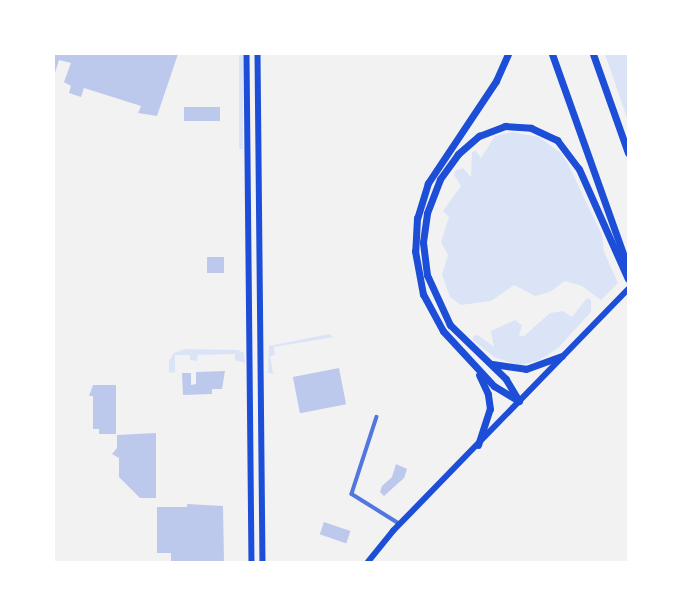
<!DOCTYPE html>
<style>
body{margin:0}
#map{position:relative;width:682px;height:616px;overflow:hidden;background:#f2f2f2;font-family:Jost,sans-serif}
div>[style]{position:absolute}
.green>*{inset:0;background:#dbe4f7;transform-origin:0 0}
.building>*{inset:0;background:#bdc9ec;transform-origin:0 0}
.minor>*{height:3.5px;margin:-1.75px;padding:0 1.75px;transform-origin:1.75px;border-radius:1.75px;background:#5277de}
.secondary>*{height:5.5px;margin:-2.75px;padding:0 2.75px;transform-origin:2.75px;border-radius:2.75px;background:#1d4ed8}
.motorway>*{height:7px;margin:-3.5px;padding:0 3.5px;transform-origin:3.5px;border-radius:3.5px;background:#1d4ed8}
span{translate:-50% -50%;white-space:nowrap;text-align:center;line-height:1.15;-webkit-text-stroke:3px #fff;paint-order:stroke}
.frame{position:absolute;inset:0;border:55px solid #fff;pointer-events:none}
</style>
<div id="map">
<div class="green">
<div style="left:239px;top:54px;width:4px;height:95px"></div>
<div style="clip-path:polygon(605px 54px,628px 54px,628px 121px)"></div>
<div style="clip-path:polygon(512px 132px,539px 137px,561px 153px,568px 164px,602px 235px,604px 252px,618px 283px,601px 300px,582px 286px,565px 281px,550px 292px,535px 296px,514px 285px,491px 301px,461px 305px,450px 297px,442px 275px,448px 255px,441px 242px,449px 217px,443px 211px,461px 186px,454px 175px,455px 171px,463px 168px,471px 177px,472px 152px,476px 151px,481px 158px,495px 136px)"></div>
<div style="clip-path:polygon(587px 298px,591px 300px,591px 312px,558px 348px,538px 361px,520px 365px,512px 363px,494px 357px,473px 340px,473px 336px,478px 335px,494px 347px,491px 331px,515px 320px,522px 325px,519px 336px,524px 336px,550px 313px,563px 311px,572px 317px)"></div>
<div style="clip-path:polygon(329px 334px,334px 337px,274px 347px,275px 355px,270px 356px,273px 373px,278px 374px,268px 373px,269px 346px)"></div>
<div style="clip-path:polygon(185px 349px,238px 350px,244px 353px,245px 363px,235px 360px,235px 354px,198px 355px,197px 361px,190px 360px,190px 355px,175px 355px,175px 372px,169px 373px,169px 404px,169px 361px,174px 353px)"></div>
</div>
<div class="building">
<div style="clip-path:polygon(54px 54px,178px 54px,157px 116px,138px 113px,141px 106px,84px 88px,81px 97px,69px 93px,71px 86px,64px 82px,71px 63px,59px 60px,54px 76px)"></div>
<div style="left:184px;top:107px;width:36px;height:14px"></div>
<div style="left:207px;top:257px;width:17px;height:16px"></div>
<div style="left:339px;top:368px;width:37px;height:47px;rotate:79deg"></div>
<div style="clip-path:polygon(225px 371px,222px 389px,212px 389px,212px 394px,183px 395px,182px 373px,191px 373px,191px 385px,196px 384px,196px 372px)"></div>
<div style="clip-path:polygon(93px 385px,116px 385px,116px 434px,99px 434px,99px 429px,93px 429px,93px 396px,89px 396px)"></div>
<div style="clip-path:polygon(156px 433px,156px 498px,140px 498px,119px 477px,119px 458px,112px 454px,117px 448px,117px 435px)"></div>
<div style="clip-path:polygon(396px 464px,407px 469px,404px 478px,384px 496px,380px 492px,382px 486px,392px 477px)"></div>
<div style="clip-path:polygon(187px 504px,223px 506px,224px 562px,171px 562px,171px 553px,157px 553px,157px 507px,187px 507px)"></div>
<div style="left:324px;top:522px;width:28px;height:13px;rotate:19deg"></div>
</div>
<div class="minor">
<div style="left:377px;top:417px;width:81px;rotate:108deg"></div>
<div style="left:352px;top:494px;width:57px;rotate:32deg"></div>
</div>
<div class="secondary">
<div style="left:247px;top:54px;width:508px;rotate:89.44deg"></div>
<div style="left:258px;top:54px;width:508px;rotate:89.44deg"></div>
<div style="left:368px;top:562px;width:40px;rotate:-51deg"></div>
<div style="left:393px;top:531px;width:337px;rotate:-45.8deg"></div>
</div>
<div class="motorway">
<div style="left:508px;top:54px;width:30px;rotate:114deg"></div>
<div style="left:496px;top:81px;width:123px;rotate:123.7deg"></div>
<div style="left:428px;top:183px;width:37px;rotate:107deg"></div>
<div style="left:417px;top:218px;width:33px;rotate:93deg"></div>
<div style="left:415px;top:251px;width:44px;rotate:79.5deg"></div>
<div style="left:423px;top:294px;width:42px;rotate:61.6deg"></div>
<div style="left:443px;top:331px;width:75px;rotate:47.2deg"></div>
<div style="left:494px;top:386px;width:29px;rotate:31deg"></div>
<div style="left:552px;top:54px;width:226px;rotate:70.4deg"></div>
<div style="left:593px;top:54px;width:105px;rotate:70.5deg"></div>
<div style="left:492px;top:364px;width:34px;rotate:8deg"></div>
<div style="left:526px;top:369px;width:38px;rotate:-20deg"></div>
<div style="left:519px;top:401px;width:26px;rotate:-121deg"></div>
<div style="left:506px;top:379px;width:78px;rotate:-136deg"></div>
<div style="left:450px;top:325px;width:55px;rotate:-114.7deg"></div>
<div style="left:427px;top:275px;width:33px;rotate:-97deg"></div>
<div style="left:423px;top:242px;width:29px;rotate:-82deg"></div>
<div style="left:427px;top:213px;width:36px;rotate:-69deg"></div>
<div style="left:440px;top:179px;width:31px;rotate:-54deg"></div>
<div style="left:458px;top:154px;width:28px;rotate:-41deg"></div>
<div style="left:479px;top:136px;width:28px;rotate:-21deg"></div>
<div style="left:505px;top:126px;width:26px;rotate:4deg"></div>
<div style="left:531px;top:128px;width:29px;rotate:25deg"></div>
<div style="left:557px;top:140px;width:36px;rotate:53deg"></div>
<div style="left:579px;top:169px;width:120px;rotate:66deg"></div>
<div style="left:478px;top:445px;width:38px;rotate:-72deg"></div>
<div style="left:490px;top:409px;width:15px;rotate:-98deg"></div>
<div style="left:488px;top:394px;width:21px;rotate:-115deg"></div>
</div>
<div class="frame"></div>
</div>
